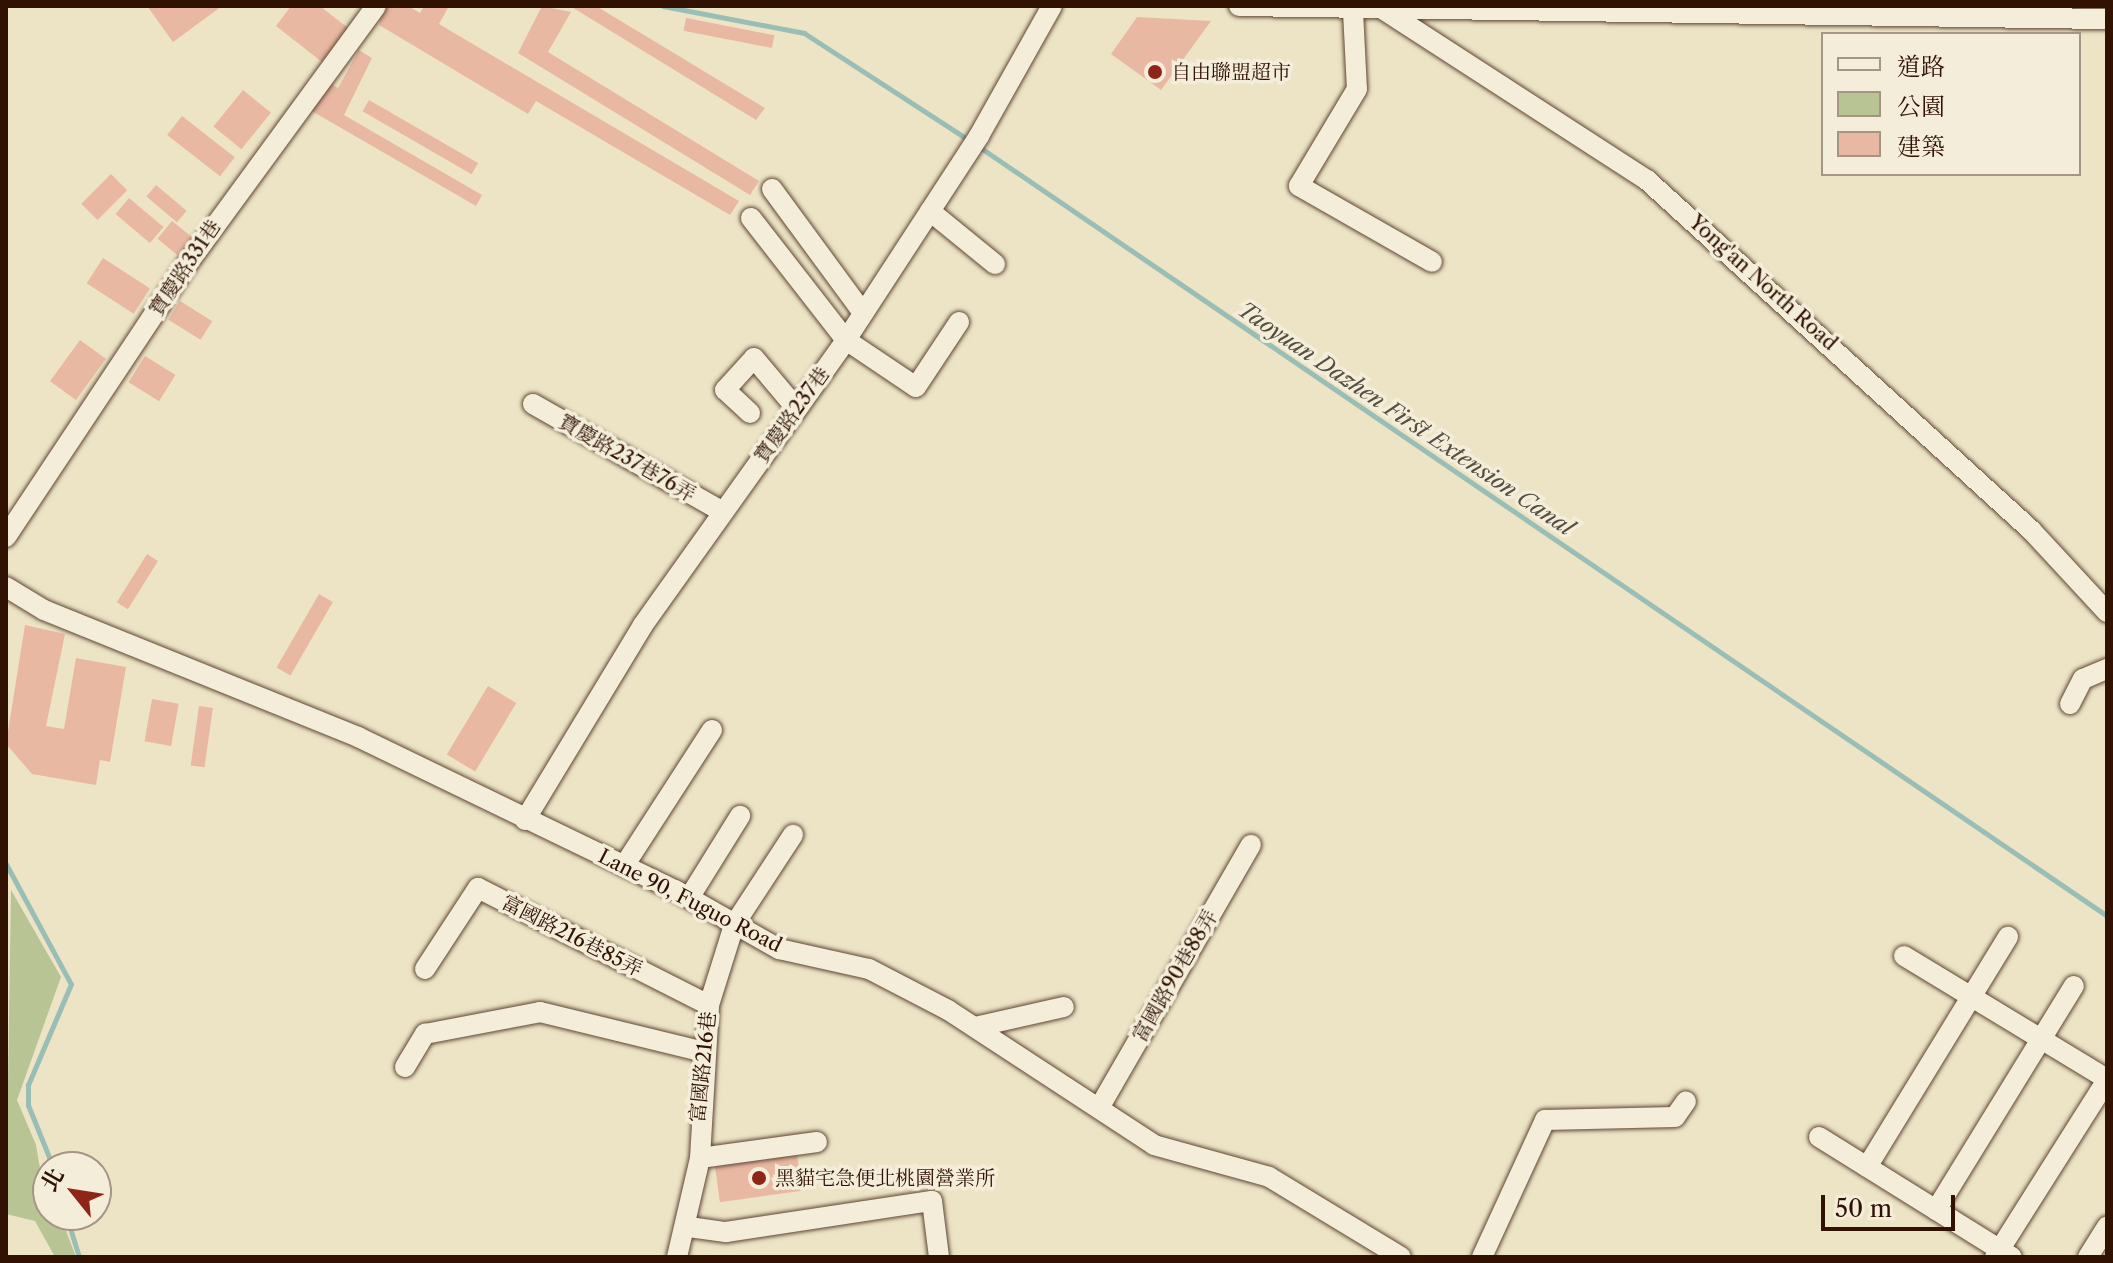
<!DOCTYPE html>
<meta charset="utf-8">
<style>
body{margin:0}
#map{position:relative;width:2113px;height:1263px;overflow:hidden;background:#ede4c6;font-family:"Libre Caslon Text","Noto Serif TC",serif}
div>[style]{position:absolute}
.green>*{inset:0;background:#b9c494}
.stream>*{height:5px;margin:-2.5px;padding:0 2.5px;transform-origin:2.5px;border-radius:2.5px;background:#99beb6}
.building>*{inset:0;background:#e9b8a2;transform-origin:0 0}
.roads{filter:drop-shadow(0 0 2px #5f4633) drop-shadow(0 0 2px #5f4633)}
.minor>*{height:20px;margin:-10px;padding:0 10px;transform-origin:10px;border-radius:10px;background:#f3edda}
.dots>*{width:22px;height:22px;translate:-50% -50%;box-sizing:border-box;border:4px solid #f3edda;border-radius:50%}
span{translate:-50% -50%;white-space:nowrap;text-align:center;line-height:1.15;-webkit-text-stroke:7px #f3edda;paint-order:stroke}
.poi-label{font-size:20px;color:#301102}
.left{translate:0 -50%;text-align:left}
.street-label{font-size:20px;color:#301102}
.water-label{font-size:22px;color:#554e41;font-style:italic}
.frame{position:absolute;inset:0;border:8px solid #301102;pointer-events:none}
.legend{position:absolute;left:1821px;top:32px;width:260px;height:144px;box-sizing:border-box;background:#f3edda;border:2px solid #a59584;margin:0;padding:10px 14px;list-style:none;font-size:24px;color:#301102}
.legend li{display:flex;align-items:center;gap:16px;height:40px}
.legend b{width:40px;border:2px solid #a59584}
.north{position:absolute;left:32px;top:1151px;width:80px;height:80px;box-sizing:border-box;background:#f3edda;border:2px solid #a59584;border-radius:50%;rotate:300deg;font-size:22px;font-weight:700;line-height:32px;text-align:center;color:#301102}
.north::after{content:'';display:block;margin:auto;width:28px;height:36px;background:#8f2418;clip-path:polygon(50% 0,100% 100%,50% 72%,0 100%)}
.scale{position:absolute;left:1821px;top:1195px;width:134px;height:36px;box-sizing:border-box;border:4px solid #301102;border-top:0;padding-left:10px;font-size:24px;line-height:28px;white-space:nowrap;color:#301102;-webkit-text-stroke:6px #f3edda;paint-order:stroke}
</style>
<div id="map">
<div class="green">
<div style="clip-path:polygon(11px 890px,61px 977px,17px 1100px,36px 1145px,48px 1215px,60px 1215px,76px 1257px,55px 1257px,35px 1221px,6px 1214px)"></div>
</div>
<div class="stream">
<div style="left:663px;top:6px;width:144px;rotate:10.8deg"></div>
<div style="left:804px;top:33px;width:197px;rotate:33deg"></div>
<div style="left:978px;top:146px;width:1367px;rotate:34.29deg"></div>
<div style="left:6px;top:864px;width:136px;rotate:61.6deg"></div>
<div style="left:71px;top:984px;width:110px;rotate:113.1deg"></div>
<div style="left:28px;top:1085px;width:20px;rotate:90deg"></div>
<div style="left:28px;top:1105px;width:67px;rotate:68deg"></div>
<div style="left:66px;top:1215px;width:44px;rotate:72.8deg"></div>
</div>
<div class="building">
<div style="clip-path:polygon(147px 6px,222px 6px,173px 42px)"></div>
<div style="clip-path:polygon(291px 6px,320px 6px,348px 28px,322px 62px,276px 26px)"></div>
<div style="clip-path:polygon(408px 6px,420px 13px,424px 6px,449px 6px,439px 24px,739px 201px,730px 215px,536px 101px,528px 114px,379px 25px,383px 6px)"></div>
<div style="clip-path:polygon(542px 6px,571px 12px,548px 52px,759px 181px,750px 195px,518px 53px)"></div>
<div style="clip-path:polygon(570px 6px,596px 6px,765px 108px,756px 120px)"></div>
<div style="clip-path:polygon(1137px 17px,1211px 21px,1161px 90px,1111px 54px)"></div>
<div style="left:686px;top:18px;width:90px;height:13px;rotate:11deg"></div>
<div style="clip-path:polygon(359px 50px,372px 58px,344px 115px,482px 195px,476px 206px,310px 110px,327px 82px,338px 88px)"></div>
<div style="left:243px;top:90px;width:36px;height:47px;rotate:39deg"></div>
<div style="left:369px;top:100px;width:126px;height:13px;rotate:30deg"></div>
<div style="left:182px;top:116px;width:67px;height:24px;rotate:38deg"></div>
<div style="left:111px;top:174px;width:23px;height:42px;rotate:45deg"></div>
<div style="left:156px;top:185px;width:40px;height:15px;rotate:40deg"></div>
<div style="left:129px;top:198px;width:45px;height:21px;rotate:40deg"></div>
<div style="left:172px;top:221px;width:28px;height:23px;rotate:39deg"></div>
<div style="left:103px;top:258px;width:56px;height:30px;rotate:33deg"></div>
<div style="left:180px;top:301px;width:38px;height:22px;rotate:32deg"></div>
<div style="left:80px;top:340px;width:32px;height:51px;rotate:36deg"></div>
<div style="left:145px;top:356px;width:36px;height:31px;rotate:32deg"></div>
<div style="left:147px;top:554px;width:13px;height:57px;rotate:32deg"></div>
<div style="left:319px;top:594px;width:16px;height:85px;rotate:30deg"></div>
<div style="clip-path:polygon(25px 625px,65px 634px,46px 726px,64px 729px,76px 658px,126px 667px,110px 762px,100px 760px,96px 785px,32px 774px,6px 744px)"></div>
<div style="left:488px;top:686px;width:33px;height:80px;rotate:31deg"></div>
<div style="left:152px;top:699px;width:27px;height:43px;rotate:10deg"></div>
<div style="left:199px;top:706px;width:14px;height:60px;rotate:8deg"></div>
<div style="left:797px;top:1154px;width:37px;height:83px;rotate:82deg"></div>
</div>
<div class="roads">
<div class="minor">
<div style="left:1239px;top:6px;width:868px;rotate:0.86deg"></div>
<div style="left:1378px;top:6px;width:320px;rotate:32.9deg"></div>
<div style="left:1647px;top:180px;width:520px;rotate:42.35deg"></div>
<div style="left:2031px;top:530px;width:112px;rotate:47.2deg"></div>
<div style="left:1353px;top:11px;width:78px;rotate:87.1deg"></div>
<div style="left:1357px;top:89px;width:113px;rotate:120.9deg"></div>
<div style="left:1299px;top:186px;width:153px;rotate:29.7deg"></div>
<div style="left:772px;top:189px;width:154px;rotate:53.7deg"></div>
<div style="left:930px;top:211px;width:84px;rotate:39.2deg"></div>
<div style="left:751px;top:218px;width:155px;rotate:52.1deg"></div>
<div style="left:846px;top:340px;width:84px;rotate:33.9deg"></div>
<div style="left:916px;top:387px;width:78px;rotate:-56.5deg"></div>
<div style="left:533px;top:404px;width:216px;rotate:29.6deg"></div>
<div style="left:750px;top:413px;width:34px;rotate:-137deg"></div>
<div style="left:725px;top:390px;width:43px;rotate:-47.8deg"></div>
<div style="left:754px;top:358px;width:65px;rotate:50deg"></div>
<div style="left:6px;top:537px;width:329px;rotate:-56.4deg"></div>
<div style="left:188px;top:263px;width:318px;rotate:-53.8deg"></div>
<div style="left:6px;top:587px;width:44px;rotate:31.2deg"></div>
<div style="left:44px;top:610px;width:339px;rotate:22deg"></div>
<div style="left:358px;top:737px;width:352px;rotate:25.8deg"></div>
<div style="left:675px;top:890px;width:120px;rotate:29.6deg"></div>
<div style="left:779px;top:949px;width:92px;rotate:12.5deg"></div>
<div style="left:869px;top:969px;width:89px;rotate:27.4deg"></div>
<div style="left:948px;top:1010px;width:246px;rotate:33.2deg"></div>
<div style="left:1154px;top:1145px;width:119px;rotate:15.5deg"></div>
<div style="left:1269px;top:1177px;width:154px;rotate:31.2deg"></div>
<div style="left:2070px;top:704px;width:28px;rotate:-63deg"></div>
<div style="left:2083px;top:679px;width:26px;rotate:-23deg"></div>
<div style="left:525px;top:820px;width:228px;rotate:-58.8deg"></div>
<div style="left:643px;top:625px;width:350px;rotate:-54.5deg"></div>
<div style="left:846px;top:340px;width:244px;rotate:-56.9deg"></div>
<div style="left:979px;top:136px;width:149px;rotate:-60.7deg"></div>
<div style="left:624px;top:866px;width:162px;rotate:-57.1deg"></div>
<div style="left:689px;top:898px;width:97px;rotate:-58.1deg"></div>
<div style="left:1904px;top:956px;width:237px;rotate:31.2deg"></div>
<div style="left:425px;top:969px;width:97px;rotate:-56.8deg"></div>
<div style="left:478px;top:888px;width:259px;rotate:26.9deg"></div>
<div style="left:975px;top:1027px;width:91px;rotate:-12.7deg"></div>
<div style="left:405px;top:1067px;width:39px;rotate:-59deg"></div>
<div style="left:425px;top:1034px;width:117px;rotate:-10.8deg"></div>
<div style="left:540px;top:1012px;width:169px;rotate:13.7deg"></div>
<div style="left:1099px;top:1108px;width:304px;rotate:-60deg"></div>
<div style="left:1819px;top:1137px;width:227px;rotate:31.9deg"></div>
<div style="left:700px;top:1158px;width:118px;rotate:-7.8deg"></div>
<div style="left:1867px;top:1167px;width:270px;rotate:-58.5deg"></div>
<div style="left:1936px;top:1210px;width:263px;rotate:-58.4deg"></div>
<div style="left:689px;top:1227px;width:37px;rotate:8deg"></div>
<div style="left:726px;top:1232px;width:208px;rotate:-8.6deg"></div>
<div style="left:932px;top:1201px;width:56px;rotate:82.9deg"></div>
<div style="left:677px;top:1257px;width:102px;rotate:-76.9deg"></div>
<div style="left:700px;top:1158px;width:153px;rotate:-86.6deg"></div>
<div style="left:709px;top:1005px;width:84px;rotate:-72.6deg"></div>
<div style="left:734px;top:925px;width:108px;rotate:-56.8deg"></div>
<div style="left:1482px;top:1257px;width:151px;rotate:-65.3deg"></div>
<div style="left:1545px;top:1120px;width:130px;rotate:-1.3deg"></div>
<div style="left:1675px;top:1117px;width:19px;rotate:-55deg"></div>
<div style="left:1995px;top:1257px;width:209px;rotate:-57.7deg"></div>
<div style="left:2088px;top:1257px;width:36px;rotate:-58deg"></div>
</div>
</div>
<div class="dots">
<div style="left:1155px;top:72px;background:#8f2418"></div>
<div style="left:759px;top:1178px;background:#8f2418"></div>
</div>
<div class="poi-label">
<span class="left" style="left:1171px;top:72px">自由聯盟超市</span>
<span class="left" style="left:775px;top:1178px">黑貓宅急便北桃園營業所</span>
</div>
<div class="street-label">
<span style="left:185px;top:268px;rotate:-56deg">寶慶路331巷</span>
<span style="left:1763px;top:283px;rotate:42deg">Yong'an North Road</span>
<span style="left:792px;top:415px;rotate:-54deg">寶慶路237巷</span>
<span style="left:627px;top:458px;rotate:30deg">寶慶路237巷76弄</span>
<span style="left:690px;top:901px;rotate:27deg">Lane 90, Fuguo Road</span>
<span style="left:572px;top:936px;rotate:27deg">富國路216巷85弄</span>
<span style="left:1175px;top:976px;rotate:-60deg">富國路90巷88弄</span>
<span style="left:703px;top:1067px;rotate:-84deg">富國路216巷</span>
</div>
<div class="water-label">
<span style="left:1406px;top:419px;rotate:34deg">Taoyuan Dazhen First Extension Canal</span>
</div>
<div class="frame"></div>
<ul class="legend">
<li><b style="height:10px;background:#f3edda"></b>道路</li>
<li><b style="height:22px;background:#b9c494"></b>公園</li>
<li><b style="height:22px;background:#e9b8a2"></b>建築</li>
</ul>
<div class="north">北</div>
<div class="scale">50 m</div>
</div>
